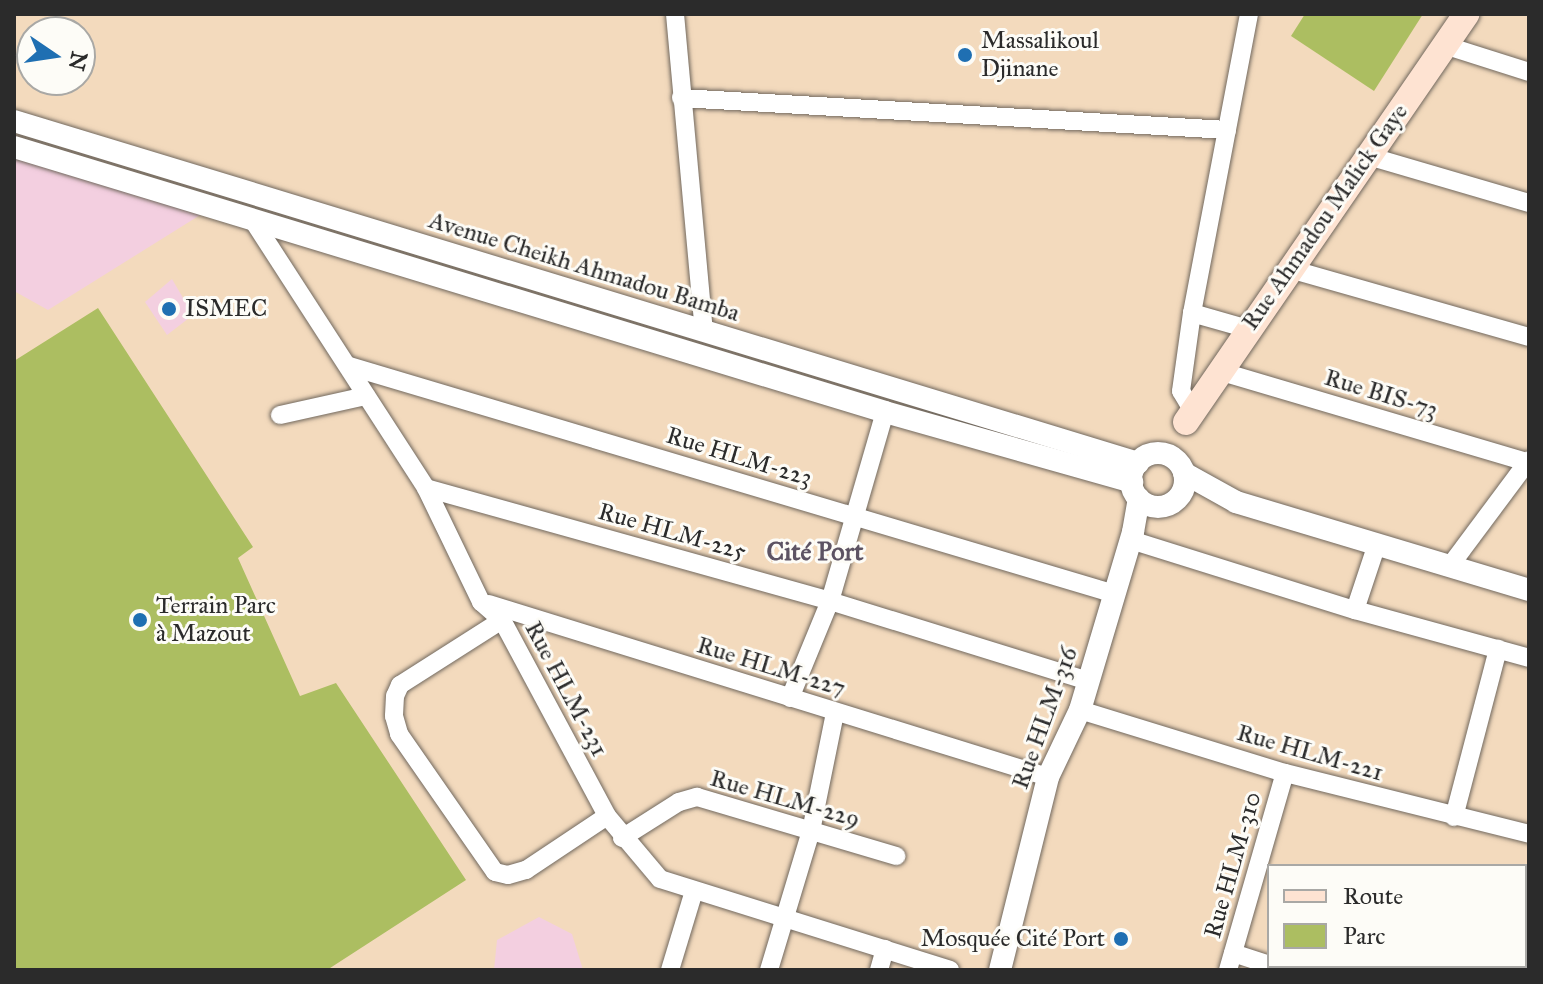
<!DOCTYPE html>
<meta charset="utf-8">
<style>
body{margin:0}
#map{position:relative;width:1543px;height:984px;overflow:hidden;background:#f3dabd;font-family:"IM FELL Great Primer",serif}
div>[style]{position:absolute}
.built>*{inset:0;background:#f3cfe0}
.green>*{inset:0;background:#acbe61}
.roads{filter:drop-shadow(0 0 2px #71685e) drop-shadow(0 0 2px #71685e)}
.minor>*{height:18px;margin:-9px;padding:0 9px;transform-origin:9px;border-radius:9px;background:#fff}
.tertiary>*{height:22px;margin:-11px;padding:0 11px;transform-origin:11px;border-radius:11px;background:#fff}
.tertiary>.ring{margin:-11px;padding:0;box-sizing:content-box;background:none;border:22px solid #fff;border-radius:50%}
.secondary>*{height:26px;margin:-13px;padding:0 13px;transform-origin:13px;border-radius:13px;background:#fee3d2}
.dots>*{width:22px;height:22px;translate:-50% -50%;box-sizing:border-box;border:4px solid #fdfcf7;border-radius:50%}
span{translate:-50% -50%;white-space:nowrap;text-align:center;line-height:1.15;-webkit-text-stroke:6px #fdfcf7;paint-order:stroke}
.poi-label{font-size:24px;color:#2b2b2b}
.left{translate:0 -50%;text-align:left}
.right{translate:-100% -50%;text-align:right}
.street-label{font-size:24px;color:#2b2b2b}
.neighbourhood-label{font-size:26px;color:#5d5363;font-weight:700}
.frame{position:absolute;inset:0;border:16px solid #2b2b2b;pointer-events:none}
.legend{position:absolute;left:1267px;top:864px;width:260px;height:104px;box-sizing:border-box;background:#fdfcf7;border:2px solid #a9a8a5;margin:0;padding:10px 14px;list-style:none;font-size:24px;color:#2b2b2b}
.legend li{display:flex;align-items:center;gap:16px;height:40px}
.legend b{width:40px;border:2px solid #a9a8a5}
.north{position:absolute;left:16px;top:16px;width:80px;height:80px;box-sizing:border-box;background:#fdfcf7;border:2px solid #a9a8a5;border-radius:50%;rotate:103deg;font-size:22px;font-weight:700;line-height:32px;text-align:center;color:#2b2b2b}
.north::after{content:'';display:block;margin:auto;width:28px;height:36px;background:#1f6fb2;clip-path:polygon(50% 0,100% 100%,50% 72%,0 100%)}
</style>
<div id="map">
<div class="built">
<div style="clip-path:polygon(14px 156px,205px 212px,48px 310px,14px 291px)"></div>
<div style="clip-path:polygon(172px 279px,193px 315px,167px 335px,145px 302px)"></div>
<div style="clip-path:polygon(539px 917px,572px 934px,583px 970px,494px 970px,497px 940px)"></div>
</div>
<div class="green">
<div style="clip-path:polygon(1305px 14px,1423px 14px,1374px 91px,1291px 36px)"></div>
<div style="clip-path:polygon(98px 308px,253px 547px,238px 558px,300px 696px,336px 683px,466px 880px,327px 970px,14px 970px,14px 361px)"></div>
</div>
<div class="roads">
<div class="minor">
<div style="left:675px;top:14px;width:318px;rotate:84.8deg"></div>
<div style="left:1444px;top:45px;width:89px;rotate:17.6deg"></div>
<div style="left:681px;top:98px;width:547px;rotate:3.35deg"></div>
<div style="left:1368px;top:156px;width:168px;rotate:16.3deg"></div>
<div style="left:252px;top:219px;width:320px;rotate:57.1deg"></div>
<div style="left:426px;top:488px;width:127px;rotate:64.2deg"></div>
<div style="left:481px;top:602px;width:28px;rotate:41deg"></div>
<div style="left:502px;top:620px;width:222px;rotate:61.8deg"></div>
<div style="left:607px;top:816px;width:82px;rotate:49.9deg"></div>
<div style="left:660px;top:879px;width:304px;rotate:17.4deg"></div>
<div style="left:1290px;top:269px;width:248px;rotate:15.9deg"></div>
<div style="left:1192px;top:313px;width:58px;rotate:15.9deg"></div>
<div style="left:349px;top:366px;width:799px;rotate:16.58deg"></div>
<div style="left:1219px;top:371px;width:323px;rotate:16.5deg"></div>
<div style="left:1193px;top:411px;width:23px;rotate:-121deg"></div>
<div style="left:1181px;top:391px;width:79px;rotate:-82deg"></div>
<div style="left:1192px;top:313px;width:304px;rotate:-79.2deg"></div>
<div style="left:280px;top:415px;width:88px;rotate:-12.5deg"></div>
<div style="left:426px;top:488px;width:420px;rotate:15.6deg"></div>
<div style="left:830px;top:601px;width:270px;rotate:17.2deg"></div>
<div style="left:1131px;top:540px;width:235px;rotate:17.4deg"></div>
<div style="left:1355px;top:610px;width:180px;rotate:15.4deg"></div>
<div style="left:1450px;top:566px;width:132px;rotate:-53.3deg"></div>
<div style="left:489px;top:604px;width:585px;rotate:17.2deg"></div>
<div style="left:1355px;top:610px;width:70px;rotate:-71.6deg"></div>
<div style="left:502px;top:620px;width:121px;rotate:147.5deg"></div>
<div style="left:400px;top:685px;width:12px;rotate:114deg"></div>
<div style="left:395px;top:696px;width:20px;rotate:93deg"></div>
<div style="left:394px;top:716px;width:19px;rotate:74deg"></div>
<div style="left:399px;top:734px;width:168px;rotate:55.2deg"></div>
<div style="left:495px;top:872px;width:13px;rotate:13deg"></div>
<div style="left:508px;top:875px;width:19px;rotate:-16deg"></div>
<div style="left:526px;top:870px;width:97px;rotate:-33.7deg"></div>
<div style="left:790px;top:698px;width:105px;rotate:-67.6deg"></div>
<div style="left:830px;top:601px;width:197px;rotate:-73.8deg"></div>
<div style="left:1080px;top:710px;width:214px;rotate:17.1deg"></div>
<div style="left:1285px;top:773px;width:252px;rotate:14deg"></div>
<div style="left:1454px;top:817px;width:174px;rotate:-75.3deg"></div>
<div style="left:622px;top:838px;width:67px;rotate:-32.3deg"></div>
<div style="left:679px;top:802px;width:19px;rotate:-16deg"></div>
<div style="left:697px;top:797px;width:208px;rotate:16.5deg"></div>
<div style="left:1525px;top:926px;width:14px;rotate:-73deg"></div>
<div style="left:1233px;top:953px;width:38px;rotate:18deg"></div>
<div style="left:670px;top:970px;width:83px;rotate:-73.1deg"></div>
<div style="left:769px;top:970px;width:145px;rotate:-73.2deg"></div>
<div style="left:811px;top:831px;width:120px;rotate:-78.5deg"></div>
<div style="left:879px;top:970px;width:22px;rotate:-74deg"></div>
<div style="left:1228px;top:970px;width:205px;rotate:-73.9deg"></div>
<div style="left:1512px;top:970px;width:4px;rotate:-76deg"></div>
</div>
<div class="tertiary">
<div style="left:14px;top:121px;width:1175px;rotate:16.92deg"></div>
<div style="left:14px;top:147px;width:910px;rotate:16.92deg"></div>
<div style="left:885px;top:412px;width:257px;rotate:15.8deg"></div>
<div class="ring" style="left:1131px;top:453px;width:32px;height:32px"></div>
<div style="left:1184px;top:473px;width:60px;rotate:29.1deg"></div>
<div style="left:1236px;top:502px;width:306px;rotate:16.7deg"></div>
<div style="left:1000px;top:970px;width:199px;rotate:-76deg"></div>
<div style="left:1048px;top:777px;width:74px;rotate:-64.5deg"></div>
<div style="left:1080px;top:710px;width:186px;rotate:-73.4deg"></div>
<div style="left:1133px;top:532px;width:34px;rotate:-80deg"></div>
</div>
<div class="secondary">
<div style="left:1186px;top:422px;width:495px;rotate:-55.5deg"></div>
</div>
</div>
<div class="dots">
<div style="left:965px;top:55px;background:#1f6fb2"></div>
<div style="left:169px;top:309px;background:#1f6fb2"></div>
<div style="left:140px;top:620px;background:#1f6fb2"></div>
<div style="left:1121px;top:939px;background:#1f6fb2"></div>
</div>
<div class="poi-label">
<span class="left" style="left:981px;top:55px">Massalikoul<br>Djinane</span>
<span class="left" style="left:185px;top:309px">ISMEC</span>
<span class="left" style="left:156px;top:620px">Terrain Parc<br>à Mazout</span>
<span class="right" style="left:1105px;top:939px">Mosquée Cité Port</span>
</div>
<div class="street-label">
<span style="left:1325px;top:217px;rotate:-55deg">Rue Ahmadou Malick Gaye</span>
<span style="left:584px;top:267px;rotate:17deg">Avenue Cheikh Ahmadou Bamba</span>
<span style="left:1381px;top:394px;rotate:17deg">Rue BIS-73</span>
<span style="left:739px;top:457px;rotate:17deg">Rue HLM-223</span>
<span style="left:672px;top:532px;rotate:16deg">Rue HLM-225</span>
<span style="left:771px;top:667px;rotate:17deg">Rue HLM-227</span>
<span style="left:566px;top:689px;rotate:62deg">Rue HLM-231</span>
<span style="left:1045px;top:718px;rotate:-70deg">Rue HLM-316</span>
<span style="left:1310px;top:753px;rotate:16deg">Rue HLM-221</span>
<span style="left:785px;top:799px;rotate:16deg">Rue HLM-229</span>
<span style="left:1233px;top:865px;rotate:-74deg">Rue HLM-310</span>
</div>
<div class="neighbourhood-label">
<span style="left:815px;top:552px">Cité Port</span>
</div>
<div class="frame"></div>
<ul class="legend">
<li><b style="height:10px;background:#fee3d2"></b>Route</li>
<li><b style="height:22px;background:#acbe61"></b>Parc</li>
</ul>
<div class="north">N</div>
</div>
